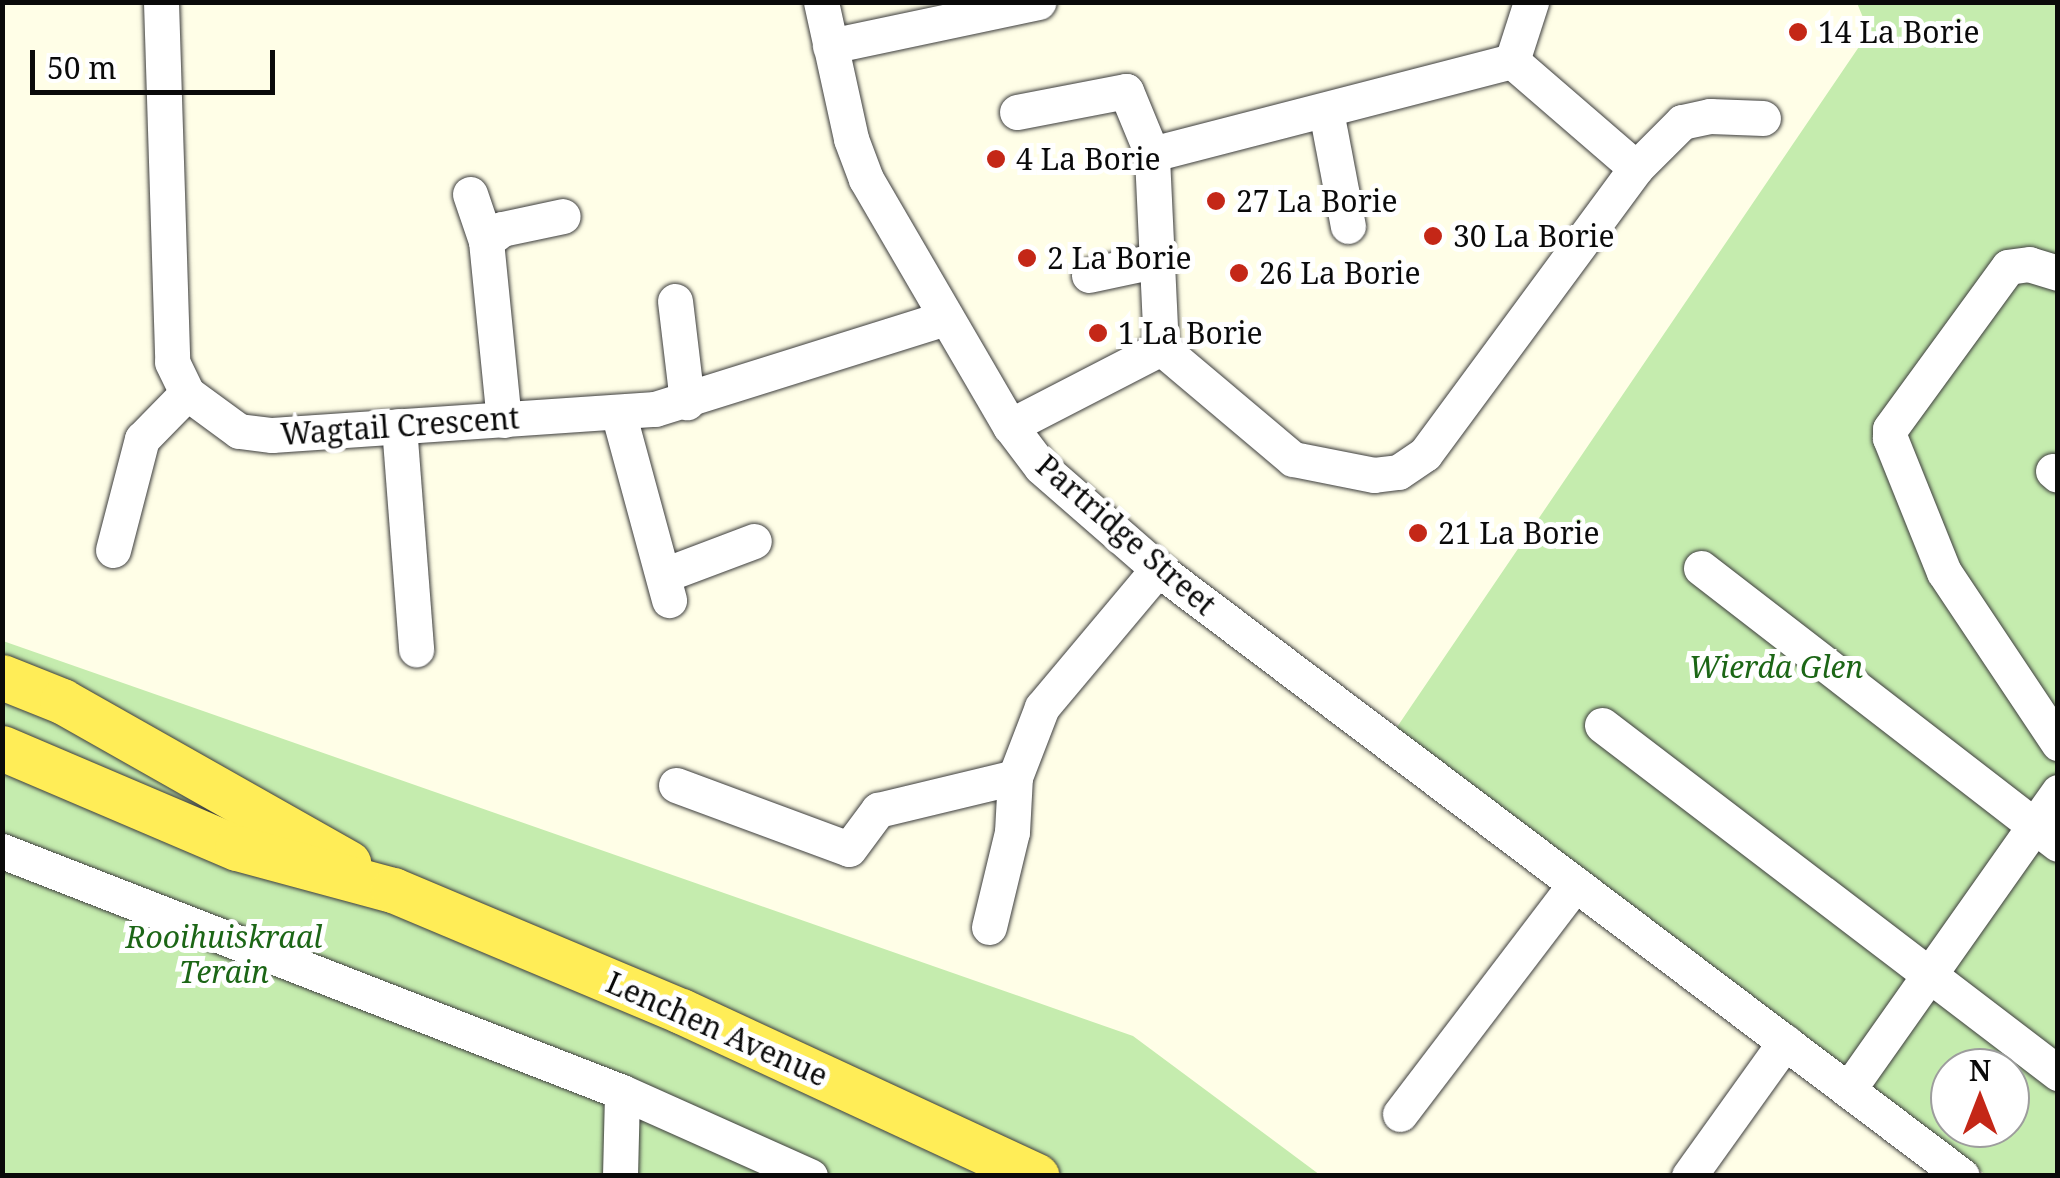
<!DOCTYPE html>
<style>
body{margin:0}
#map{position:relative;width:2060px;height:1178px;overflow:hidden;background:#fffee7;font-family:"Noto Serif",serif}
div>[style]{position:absolute}
.green>*{inset:0;background:#c5ecae}
.roads{filter:drop-shadow(0 0 2px #3d3d3d) drop-shadow(0 0 2px #3d3d3d)}
.minor>*{height:35px;margin:-17.5px;padding:0 17.5px;transform-origin:17.5px;border-radius:17.5px;background:#fff}
.major>*{height:45px;margin:-22.5px;padding:0 22.5px;transform-origin:22.5px;border-radius:22.5px;background:#ffed57}
.dots>*{width:28px;height:28px;translate:-50% -50%;box-sizing:border-box;border:5px solid #fff;border-radius:50%}
span{translate:-50% -50%;white-space:nowrap;text-align:center;line-height:1.15;-webkit-text-stroke:10px #fff;paint-order:stroke}
.poi-label{font-size:30px;color:#0a0a0a}
.left{translate:0 -50%;text-align:left}
.street-label{font-size:30px;color:#0a0a0a}
.park-label{font-size:30px;color:#1c6616;font-style:italic}
.frame{position:absolute;inset:0;border:5px solid #0a0a0a;pointer-events:none}
.north{position:absolute;left:1930px;top:1048px;width:100px;height:100px;box-sizing:border-box;background:#fff;border:2px solid #9d9d9d;border-radius:50%;rotate:0deg;font-size:28px;font-weight:700;line-height:40px;text-align:center;color:#0a0a0a}
.north::after{content:'';display:block;margin:auto;width:35px;height:45px;background:#c42717;clip-path:polygon(50% 0,100% 100%,50% 72%,0 100%)}
.scale{position:absolute;left:30px;top:50px;width:245px;height:45px;box-sizing:border-box;border:5px solid #0a0a0a;border-top:0;padding-left:12px;font-size:30px;line-height:35px;white-space:nowrap;color:#0a0a0a;-webkit-text-stroke:8px #fff;paint-order:stroke}
</style>
<div id="map">
<div class="green">
<div style="clip-path:polygon(evenodd,1857px 3px,2057px 3px,2057px 1175px,1986px 1175px,1395px 730px,1869px 32px,1857px 3px,1950px 1068px,2010px 1068px,2010px 1128px,1950px 1128px,1950px 1068px)"></div>
<div style="clip-path:polygon(3px 641px,1133px 1036px,1320px 1175px,3px 1176px)"></div>
</div>
<div class="roads">
<div class="minor">
<div style="left:161px;top:2px;width:360px;rotate:88.2deg"></div>
<div style="left:172px;top:362px;width:34px;rotate:64deg"></div>
<div style="left:187px;top:393px;width:64px;rotate:36.2deg"></div>
<div style="left:239px;top:431px;width:33px;rotate:7deg"></div>
<div style="left:272px;top:435px;width:384px;rotate:-3.9deg"></div>
<div style="left:655px;top:409px;width:305px;rotate:-17.4deg"></div>
<div style="left:821px;top:2px;width:140px;rotate:77.6deg"></div>
<div style="left:851px;top:139px;width:43px;rotate:69.4deg"></div>
<div style="left:866px;top:179px;width:286px;rotate:59.8deg"></div>
<div style="left:1010px;top:426px;width:51px;rotate:52.9deg"></div>
<div style="left:1041px;top:467px;width:155px;rotate:41.1deg"></div>
<div style="left:1158px;top:569px;width:1007px;rotate:37.05deg"></div>
<div style="left:830px;top:46px;width:213px;rotate:-11.9deg"></div>
<div style="left:1512px;top:61px;width:164px;rotate:40.8deg"></div>
<div style="left:1636px;top:168px;width:355px;rotate:126.4deg"></div>
<div style="left:1425px;top:454px;width:32px;rotate:146deg"></div>
<div style="left:1398px;top:472px;width:24px;rotate:173deg"></div>
<div style="left:1374px;top:475px;width:83px;rotate:-168.8deg"></div>
<div style="left:1293px;top:459px;width:172px;rotate:-139.9deg"></div>
<div style="left:1161px;top:348px;width:194px;rotate:-92.7deg"></div>
<div style="left:1152px;top:154px;width:372px;rotate:-14.5deg"></div>
<div style="left:1512px;top:61px;width:62px;rotate:-72.1deg"></div>
<div style="left:1326px;top:111px;width:117px;rotate:79.2deg"></div>
<div style="left:1017px;top:112px;width:111px;rotate:-10.9deg"></div>
<div style="left:1126px;top:91px;width:68px;rotate:67.6deg"></div>
<div style="left:1636px;top:168px;width:65px;rotate:-45deg"></div>
<div style="left:1682px;top:122px;width:29px;rotate:-12deg"></div>
<div style="left:1710px;top:116px;width:53px;rotate:2.2deg"></div>
<div style="left:470px;top:194px;width:50px;rotate:71.2deg"></div>
<div style="left:486px;top:241px;width:180px;rotate:84.3deg"></div>
<div style="left:486px;top:241px;width:20px;rotate:-37deg"></div>
<div style="left:502px;top:229px;width:62px;rotate:-12deg"></div>
<div style="left:2058px;top:273px;width:30px;rotate:-163deg"></div>
<div style="left:2029px;top:264px;width:21px;rotate:172deg"></div>
<div style="left:2008px;top:267px;width:200px;rotate:126.1deg"></div>
<div style="left:1890px;top:429px;width:9px;rotate:90deg"></div>
<div style="left:1890px;top:438px;width:144px;rotate:68.1deg"></div>
<div style="left:1944px;top:572px;width:206px;rotate:56.3deg"></div>
<div style="left:1089px;top:275px;width:72px;rotate:-12.1deg"></div>
<div style="left:675px;top:301px;width:102px;rotate:83.2deg"></div>
<div style="left:618px;top:412px;width:195px;rotate:74.8deg"></div>
<div style="left:399px;top:426px;width:224px;rotate:85.6deg"></div>
<div style="left:1010px;top:426px;width:170px;rotate:-27.3deg"></div>
<div style="left:2053px;top:471px;width:6px;rotate:39deg"></div>
<div style="left:113px;top:550px;width:115px;rotate:-75.4deg"></div>
<div style="left:142px;top:439px;width:64px;rotate:-45.6deg"></div>
<div style="left:1701px;top:568px;width:451px;rotate:37.7deg"></div>
<div style="left:664px;top:575px;width:96px;rotate:-20.7deg"></div>
<div style="left:1602px;top:725px;width:574px;rotate:37.35deg"></div>
<div style="left:676px;top:785px;width:184px;rotate:20.3deg"></div>
<div style="left:849px;top:849px;width:49px;rotate:-53.4deg"></div>
<div style="left:878px;top:810px;width:141px;rotate:-13.5deg"></div>
<div style="left:2px;top:851px;width:665px;rotate:21.24deg"></div>
<div style="left:622px;top:1092px;width:206px;rotate:24.1deg"></div>
<div style="left:989px;top:927px;width:98px;rotate:-76.4deg"></div>
<div style="left:1012px;top:832px;width:55px;rotate:-86.9deg"></div>
<div style="left:1015px;top:777px;width:75px;rotate:-68.9deg"></div>
<div style="left:1042px;top:707px;width:180px;rotate:-50deg"></div>
<div style="left:1848px;top:1090px;width:365px;rotate:-54.8deg"></div>
<div style="left:1400px;top:1114px;width:289px;rotate:-52.7deg"></div>
<div style="left:620px;top:1176px;width:84px;rotate:-88.6deg"></div>
<div style="left:1689px;top:1176px;width:165px;rotate:-54.4deg"></div>
</div>
<div class="major">
<div style="left:2px;top:677px;width:65px;rotate:21.8deg"></div>
<div style="left:62px;top:701px;width:329px;rotate:29.5deg"></div>
<div style="left:2px;top:748px;width:255px;rotate:23.1deg"></div>
<div style="left:237px;top:848px;width:162px;rotate:15.1deg"></div>
<div style="left:393px;top:890px;width:312px;rotate:22.8deg"></div>
<div style="left:681px;top:1011px;width:392px;rotate:24.9deg"></div>
</div>
</div>
<div class="dots">
<div style="left:1798px;top:32px;background:#c42717"></div>
<div style="left:996px;top:159px;background:#c42717"></div>
<div style="left:1216px;top:201px;background:#c42717"></div>
<div style="left:1433px;top:236px;background:#c42717"></div>
<div style="left:1027px;top:258px;background:#c42717"></div>
<div style="left:1239px;top:273px;background:#c42717"></div>
<div style="left:1098px;top:333px;background:#c42717"></div>
<div style="left:1418px;top:533px;background:#c42717"></div>
</div>
<div class="poi-label">
<span class="left" style="left:1818px;top:32px">14 La Borie</span>
<span class="left" style="left:1016px;top:159px">4 La Borie</span>
<span class="left" style="left:1236px;top:201px">27 La Borie</span>
<span class="left" style="left:1453px;top:236px">30 La Borie</span>
<span class="left" style="left:1047px;top:258px">2 La Borie</span>
<span class="left" style="left:1259px;top:273px">26 La Borie</span>
<span class="left" style="left:1118px;top:333px">1 La Borie</span>
<span class="left" style="left:1438px;top:533px">21 La Borie</span>
</div>
<div class="street-label">
<span style="left:400px;top:426px;rotate:-4deg">Wagtail Crescent</span>
<span style="left:1126px;top:535px;rotate:41deg">Partridge Street</span>
<span style="left:717px;top:1029px;rotate:24deg">Lenchen Avenue</span>
</div>
<div class="park-label">
<span style="left:1776px;top:667px">Wierda Glen</span>
<span style="left:224px;top:954px">Rooihuiskraal<br>Terain</span>
</div>
<div class="frame"></div>
<div class="north">N</div>
<div class="scale">50 m</div>
</div>
